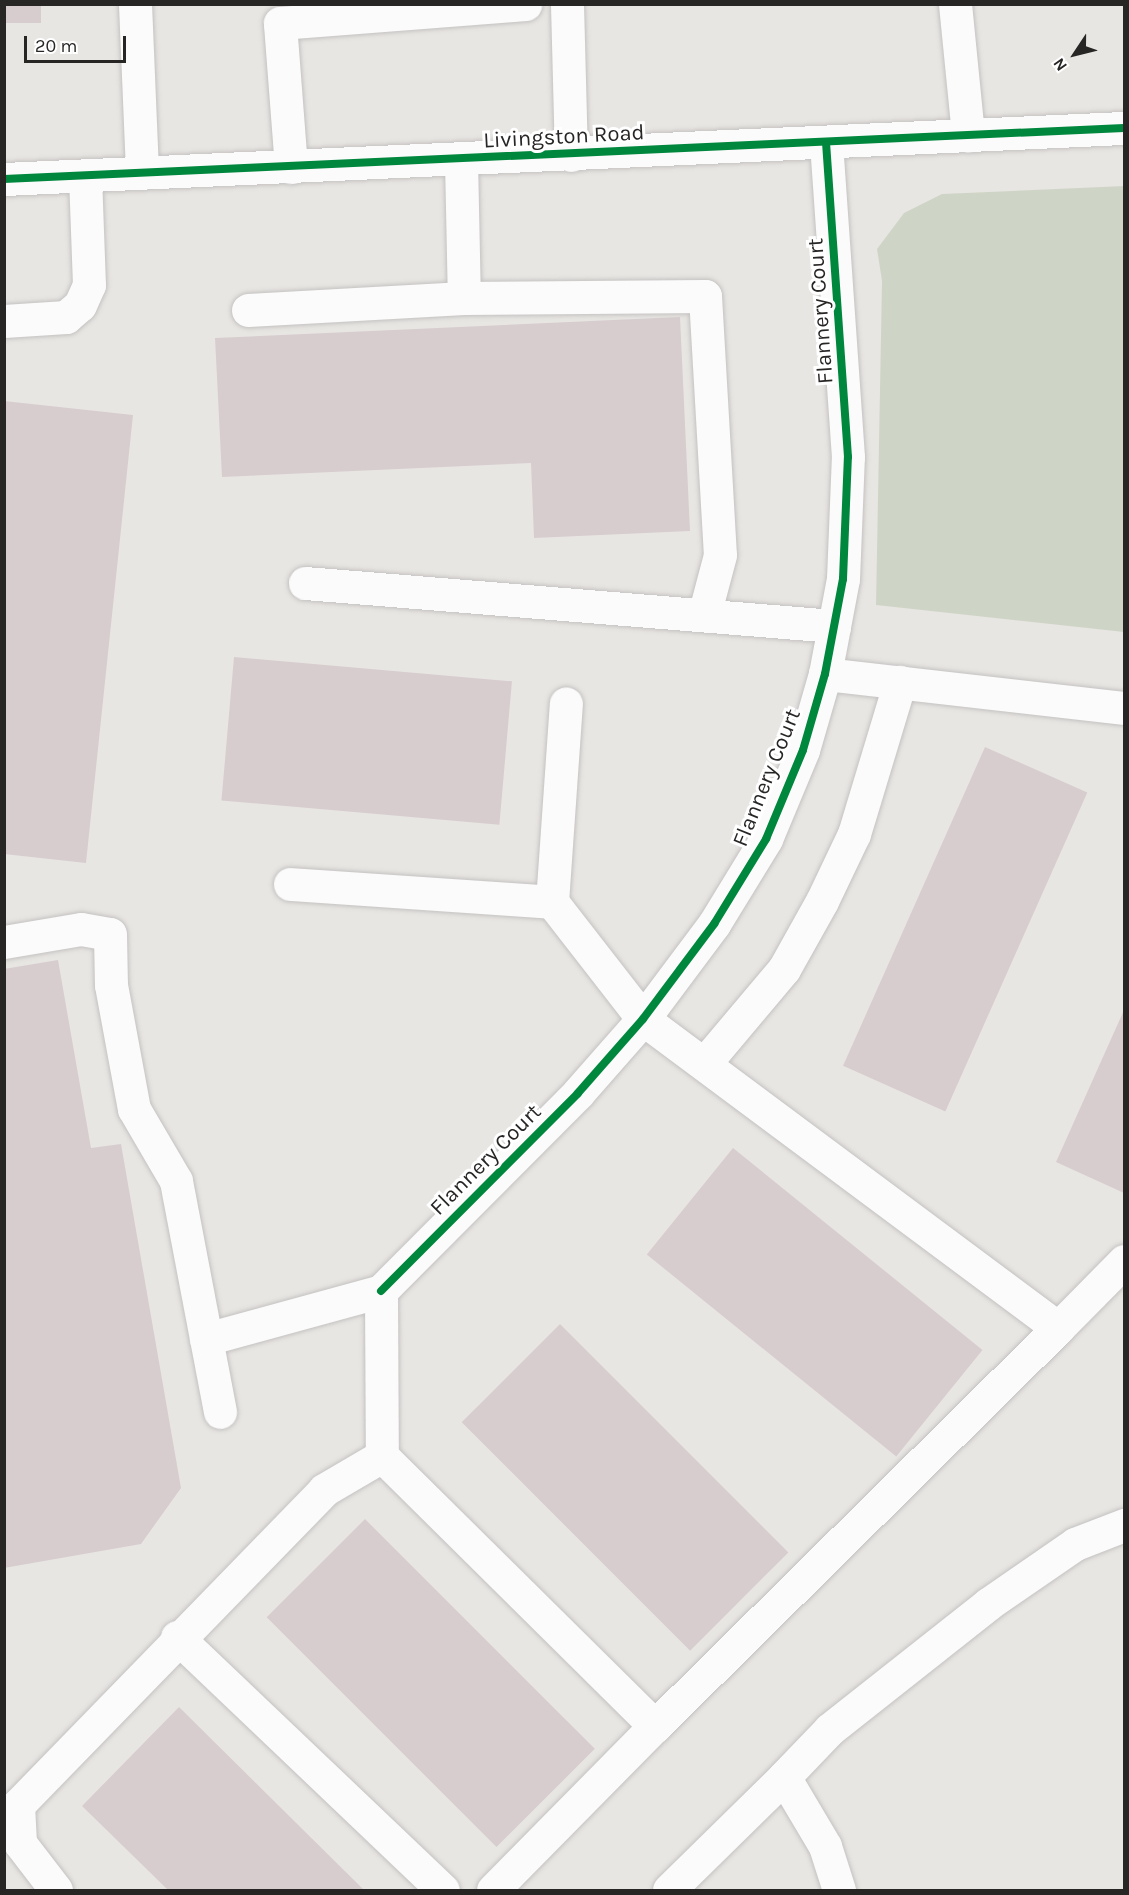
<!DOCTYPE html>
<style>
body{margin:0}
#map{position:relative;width:1129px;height:1895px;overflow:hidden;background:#e8e6e3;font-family:Karla,sans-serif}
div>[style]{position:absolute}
.green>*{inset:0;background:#cfd5c6}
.building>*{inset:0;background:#d7cdcf;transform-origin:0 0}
.roads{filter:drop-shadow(0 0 2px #c4c2c1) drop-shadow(0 0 2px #c4c2c1)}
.minor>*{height:33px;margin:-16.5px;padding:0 16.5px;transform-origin:16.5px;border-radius:16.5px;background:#fcfbfb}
.cycleway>*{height:8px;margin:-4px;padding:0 4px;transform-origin:4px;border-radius:4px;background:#00873e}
span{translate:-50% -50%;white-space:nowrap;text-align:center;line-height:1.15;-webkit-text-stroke:6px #fff;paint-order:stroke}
.street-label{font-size:22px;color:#282625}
.frame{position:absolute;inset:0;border:6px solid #282625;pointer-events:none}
.north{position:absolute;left:1045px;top:24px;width:60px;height:60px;-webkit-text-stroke:4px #fff;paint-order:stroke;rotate:235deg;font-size:16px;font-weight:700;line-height:24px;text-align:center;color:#282625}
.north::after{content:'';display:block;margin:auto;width:21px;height:27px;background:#282625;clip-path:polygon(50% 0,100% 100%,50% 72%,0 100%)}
.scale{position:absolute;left:24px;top:36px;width:102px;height:27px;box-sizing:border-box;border:3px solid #282625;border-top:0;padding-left:8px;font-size:18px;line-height:21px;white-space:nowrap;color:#282625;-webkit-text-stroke:4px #fff;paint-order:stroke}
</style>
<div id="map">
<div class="green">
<div style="clip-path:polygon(1124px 186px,1124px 632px,876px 605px,882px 281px,877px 249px,904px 213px,942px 194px)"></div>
</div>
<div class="building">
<div style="left:4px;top:4px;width:37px;height:19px"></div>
<div style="clip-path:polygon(680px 317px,690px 531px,534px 538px,531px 463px,222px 477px,215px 338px)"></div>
<div style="clip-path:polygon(4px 401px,133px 415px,86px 863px,4px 854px)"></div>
<div style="left:234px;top:657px;width:279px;height:144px;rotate:5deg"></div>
<div style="left:985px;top:747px;width:112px;height:349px;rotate:24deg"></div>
<div style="clip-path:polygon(58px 960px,91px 1148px,121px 1144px,181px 1488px,141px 1544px,4px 1568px,4px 969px)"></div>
<div style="clip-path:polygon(1124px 1010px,1124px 1193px,1056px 1162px)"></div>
<div style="left:733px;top:1148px;width:321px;height:137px;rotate:39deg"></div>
<div style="left:560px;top:1324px;width:323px;height:139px;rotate:45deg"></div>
<div style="left:365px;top:1519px;width:325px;height:139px;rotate:45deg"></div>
<div style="clip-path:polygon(179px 1707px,364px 1890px,168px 1890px,82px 1806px)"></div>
</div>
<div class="roads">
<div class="minor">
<div style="left:135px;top:4px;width:169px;rotate:87.6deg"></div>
<div style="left:567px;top:4px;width:151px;rotate:88.5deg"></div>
<div style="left:955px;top:4px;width:132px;rotate:84.3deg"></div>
<div style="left:461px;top:160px;width:138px;rotate:88.8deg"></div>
<div style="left:291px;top:167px;width:144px;rotate:-94.4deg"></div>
<div style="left:280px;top:23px;width:246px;rotate:-4.4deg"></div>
<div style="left:4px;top:179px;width:1121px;rotate:-2.61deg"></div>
<div style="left:248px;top:310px;width:216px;rotate:-3.2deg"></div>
<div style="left:464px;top:298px;width:241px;rotate:-0.5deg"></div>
<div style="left:705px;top:296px;width:259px;rotate:86.7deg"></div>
<div style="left:720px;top:555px;width:62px;rotate:104.9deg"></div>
<div style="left:4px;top:321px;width:62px;rotate:-3.7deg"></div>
<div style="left:66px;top:317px;width:18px;rotate:-41deg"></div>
<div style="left:80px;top:305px;width:22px;rotate:-66deg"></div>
<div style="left:89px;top:285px;width:109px;rotate:-92.1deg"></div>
<div style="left:305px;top:583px;width:531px;rotate:4.65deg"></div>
<div style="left:825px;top:674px;width:301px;rotate:6.5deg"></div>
<div style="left:290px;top:884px;width:263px;rotate:3.9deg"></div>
<div style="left:552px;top:902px;width:148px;rotate:52.1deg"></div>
<div style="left:643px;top:1019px;width:517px;rotate:36.67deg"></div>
<div style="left:1058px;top:1328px;width:94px;rotate:-45.4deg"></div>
<div style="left:552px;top:902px;width:199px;rotate:-86deg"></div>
<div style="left:4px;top:942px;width:78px;rotate:-9.6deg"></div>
<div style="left:81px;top:929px;width:29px;rotate:10deg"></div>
<div style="left:110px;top:934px;width:51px;rotate:88.9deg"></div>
<div style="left:111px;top:985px;width:126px;rotate:79.5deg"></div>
<div style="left:134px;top:1109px;width:83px;rotate:59.7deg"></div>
<div style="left:176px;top:1181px;width:235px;rotate:79.2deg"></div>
<div style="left:704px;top:1064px;width:124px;rotate:-49.9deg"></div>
<div style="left:784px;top:969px;width:78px;rotate:-60.8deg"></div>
<div style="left:822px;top:901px;width:74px;rotate:-64.5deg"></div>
<div style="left:854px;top:834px;width:159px;rotate:-73.2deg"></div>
<div style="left:381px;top:1291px;width:165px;rotate:89.7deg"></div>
<div style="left:382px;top:1456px;width:384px;rotate:44.7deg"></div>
<div style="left:655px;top:1726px;width:566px;rotate:-44.64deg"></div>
<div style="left:206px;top:1339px;width:181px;rotate:-15.3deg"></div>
<div style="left:381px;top:1291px;width:279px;rotate:-45.1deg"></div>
<div style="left:578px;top:1093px;width:98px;rotate:-48.7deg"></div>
<div style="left:643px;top:1019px;width:119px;rotate:-53.2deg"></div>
<div style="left:714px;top:924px;width:100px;rotate:-58.5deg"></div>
<div style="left:766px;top:839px;width:96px;rotate:-67.4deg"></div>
<div style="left:803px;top:750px;width:79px;rotate:-73.9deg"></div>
<div style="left:825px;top:674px;width:97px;rotate:-79.3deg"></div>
<div style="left:843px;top:579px;width:122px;rotate:-87.7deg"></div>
<div style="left:848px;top:457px;width:315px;rotate:-94deg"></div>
<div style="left:177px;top:1637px;width:367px;rotate:43.6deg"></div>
<div style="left:56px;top:1890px;width:59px;rotate:-127.5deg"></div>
<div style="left:20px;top:1843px;width:38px;rotate:-93deg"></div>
<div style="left:18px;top:1805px;width:439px;rotate:-45.8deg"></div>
<div style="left:324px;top:1490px;width:67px;rotate:-30.4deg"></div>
<div style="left:493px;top:1890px;width:231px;rotate:-45.4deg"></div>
<div style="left:669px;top:1890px;width:161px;rotate:-44.5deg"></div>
<div style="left:839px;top:1890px;width:46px;rotate:-107.7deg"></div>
<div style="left:825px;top:1846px;width:80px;rotate:-120.7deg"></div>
<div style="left:784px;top:1777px;width:66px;rotate:-46.2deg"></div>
<div style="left:830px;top:1729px;width:201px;rotate:-38.3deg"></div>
<div style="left:988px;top:1604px;width:106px;rotate:-34.6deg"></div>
<div style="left:1075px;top:1544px;width:53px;rotate:-21.2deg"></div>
</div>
</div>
<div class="cycleway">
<div style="left:4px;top:179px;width:1121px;rotate:-2.61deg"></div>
<div style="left:381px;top:1291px;width:279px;rotate:-45.1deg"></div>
<div style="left:578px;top:1093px;width:98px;rotate:-48.7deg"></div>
<div style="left:643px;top:1019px;width:119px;rotate:-53.2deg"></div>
<div style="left:714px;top:924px;width:100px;rotate:-58.5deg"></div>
<div style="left:766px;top:839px;width:96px;rotate:-67.4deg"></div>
<div style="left:803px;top:750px;width:79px;rotate:-73.9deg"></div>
<div style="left:825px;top:674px;width:97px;rotate:-79.3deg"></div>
<div style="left:843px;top:579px;width:122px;rotate:-87.7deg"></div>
<div style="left:848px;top:457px;width:315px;rotate:-94deg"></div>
</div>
<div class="street-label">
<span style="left:564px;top:137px;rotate:-3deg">Livingston Road</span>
<span style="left:821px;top:311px;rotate:-94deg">Flannery Court</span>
<span style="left:767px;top:778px;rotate:-68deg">Flannery Court</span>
<span style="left:486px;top:1160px;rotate:-45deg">Flannery Court</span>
</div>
<div class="frame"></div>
<div class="north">N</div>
<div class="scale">20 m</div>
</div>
